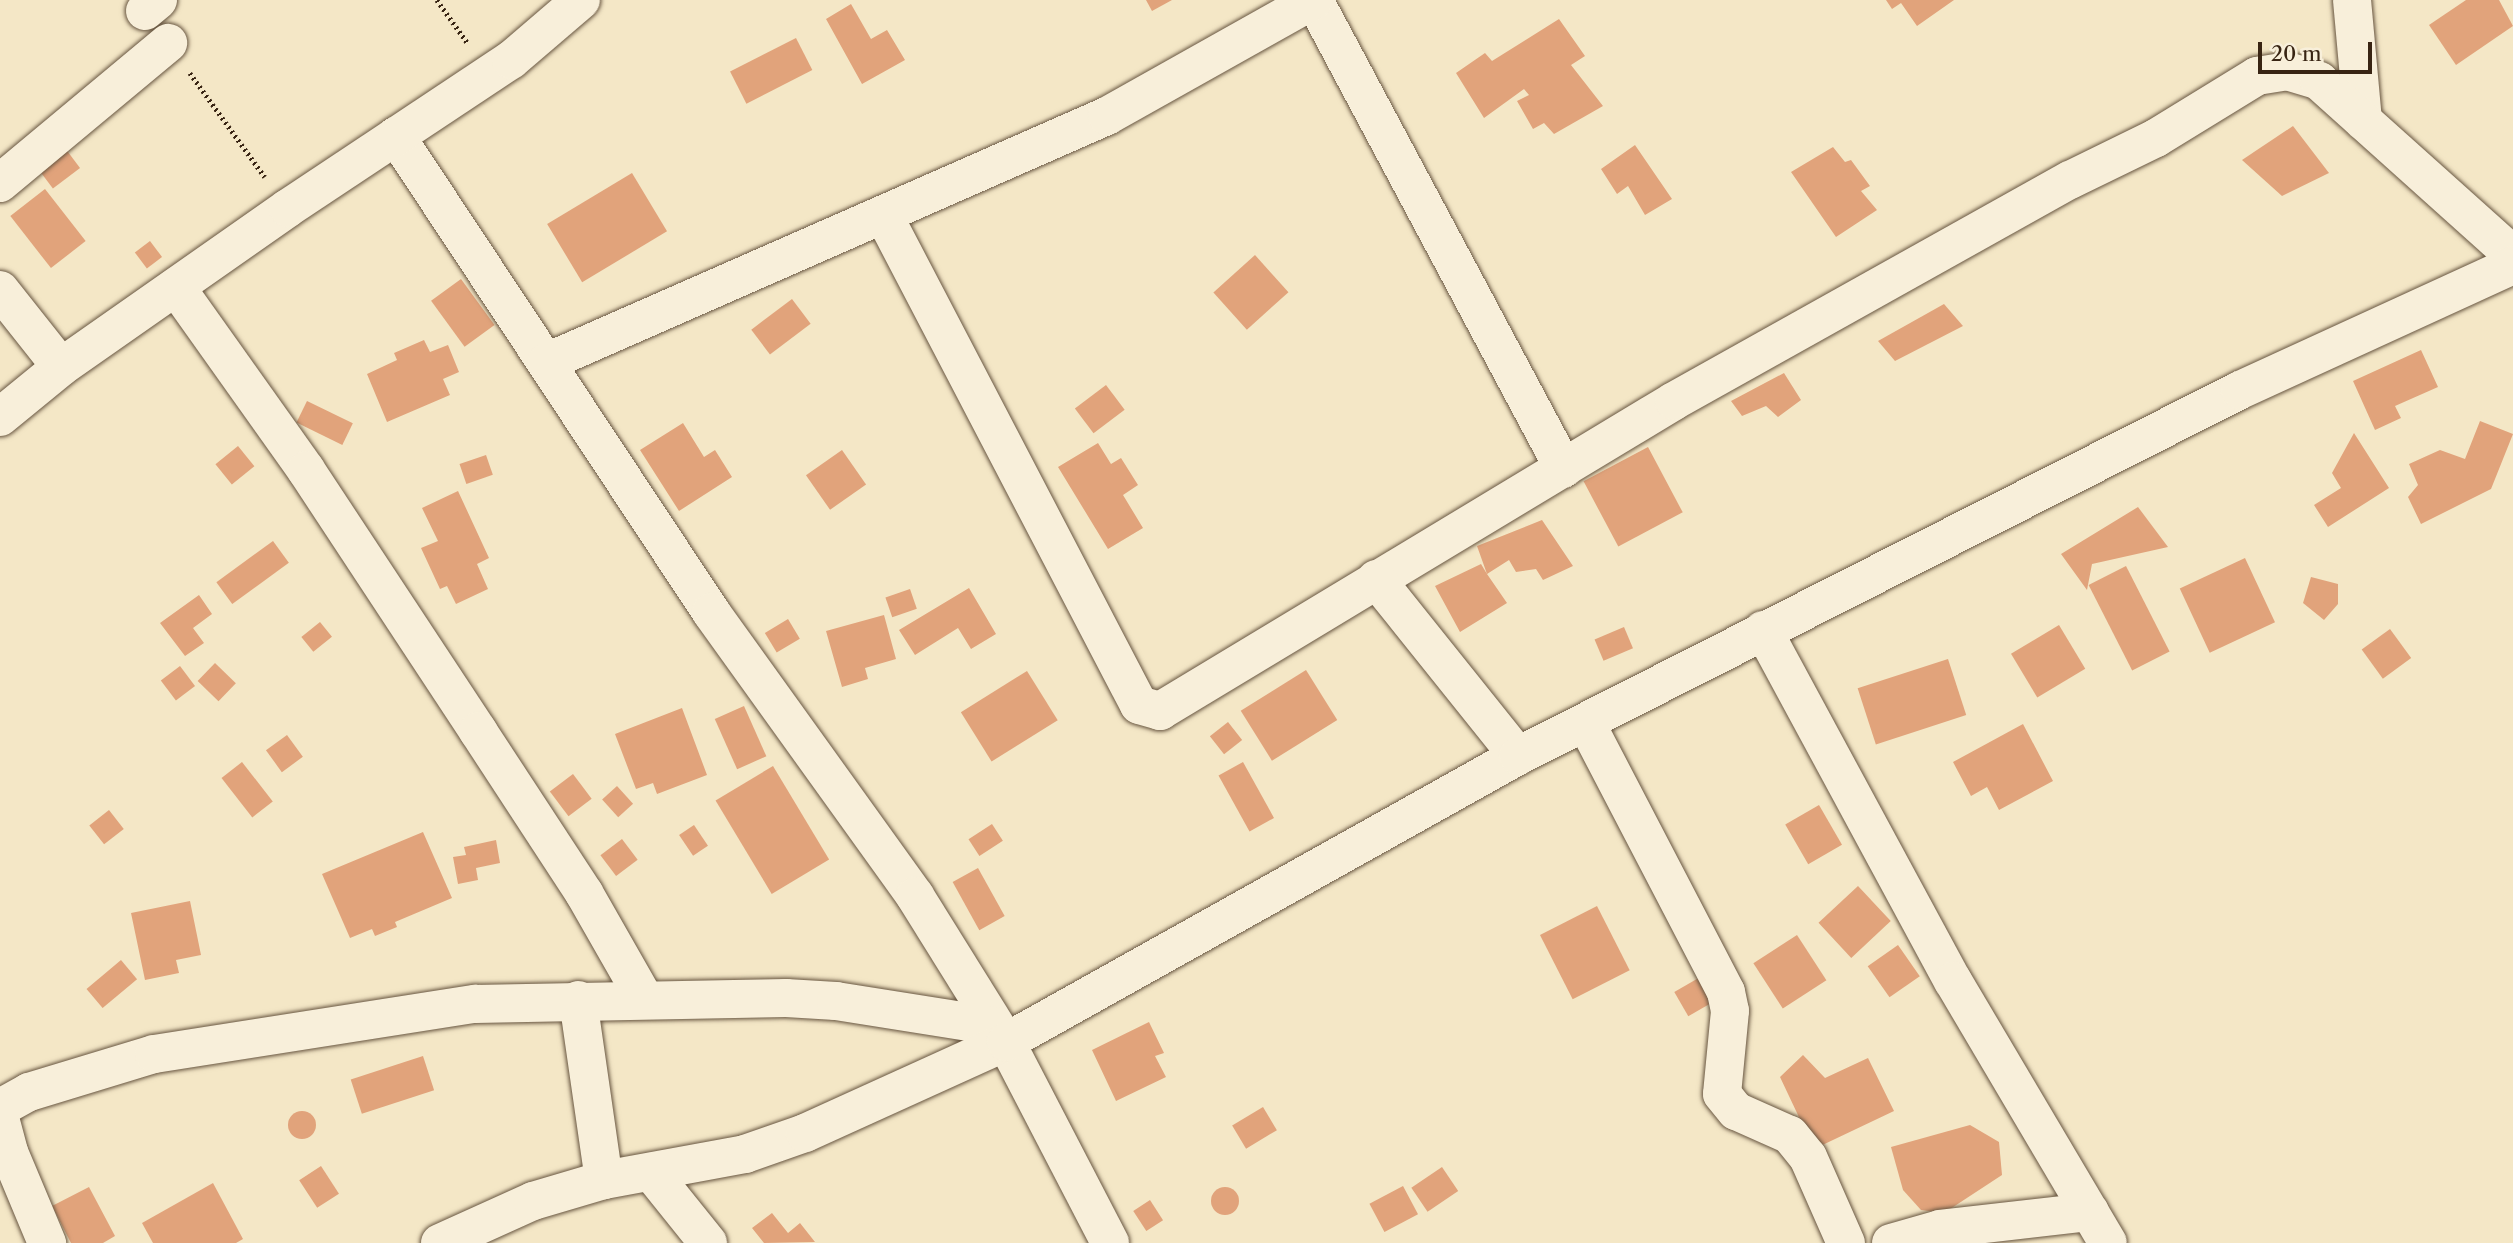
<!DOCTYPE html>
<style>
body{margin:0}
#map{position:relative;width:2513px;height:1243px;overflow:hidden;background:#f4e7c6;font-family:"Libre Caslon Text",serif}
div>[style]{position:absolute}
.building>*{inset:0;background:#e1a37b;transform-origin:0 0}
.round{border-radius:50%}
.path>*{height:4.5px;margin-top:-2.25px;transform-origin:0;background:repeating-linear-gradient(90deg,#382413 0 2px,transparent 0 5.5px)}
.roads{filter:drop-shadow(0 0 2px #675540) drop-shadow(0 0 2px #675540)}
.street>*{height:38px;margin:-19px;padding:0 19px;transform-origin:19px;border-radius:19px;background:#f8efda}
span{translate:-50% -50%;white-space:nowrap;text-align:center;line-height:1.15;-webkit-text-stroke:7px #f8efda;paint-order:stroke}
.scale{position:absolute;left:2258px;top:42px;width:114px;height:32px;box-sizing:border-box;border:4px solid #382413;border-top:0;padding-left:9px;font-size:21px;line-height:24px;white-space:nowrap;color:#382413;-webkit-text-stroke:5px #f8efda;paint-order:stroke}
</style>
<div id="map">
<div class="building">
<div style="clip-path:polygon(1146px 0,1172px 0,1152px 11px)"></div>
<div style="clip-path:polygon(1886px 0,1954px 0,1917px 26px,1901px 3px,1892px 9px)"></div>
<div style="clip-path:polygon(2466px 0,2499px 0,2513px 26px,2456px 65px,2429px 25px)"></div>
<div style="clip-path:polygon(851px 4px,871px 39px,887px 30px,905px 60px,862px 84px,826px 19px)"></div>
<div style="clip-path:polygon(1559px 19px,1585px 56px,1571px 65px,1603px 106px,1554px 134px,1544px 123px,1533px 129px,1517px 101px,1529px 95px,1524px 89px,1484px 118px,1456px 73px,1485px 53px,1492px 61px)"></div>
<div style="left:796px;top:38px;width:36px;height:74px;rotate:63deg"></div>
<div style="clip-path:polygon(2293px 126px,2329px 173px,2282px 196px,2242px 160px)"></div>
<div style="clip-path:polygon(1635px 145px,1672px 199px,1645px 215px,1628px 186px,1617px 194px,1601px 169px)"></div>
<div style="clip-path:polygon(1833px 147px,1845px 162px,1851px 160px,1870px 186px,1861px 191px,1877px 210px,1836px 237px,1791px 172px)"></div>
<div style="left:65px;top:148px;width:25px;height:34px;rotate:53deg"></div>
<div style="left:632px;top:173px;width:68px;height:99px;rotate:59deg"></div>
<div style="left:45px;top:189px;width:66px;height:44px;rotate:52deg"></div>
<div style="left:150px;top:241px;width:20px;height:19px;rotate:53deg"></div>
<div style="left:1255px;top:255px;width:50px;height:56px;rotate:48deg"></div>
<div style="left:461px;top:279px;width:57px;height:37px;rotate:54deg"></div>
<div style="left:792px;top:299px;width:31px;height:51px;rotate:53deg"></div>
<div style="clip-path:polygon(1944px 304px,1963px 326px,1895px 361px,1878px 341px)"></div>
<div style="clip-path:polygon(424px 340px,430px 352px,448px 345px,459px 372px,443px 379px,450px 395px,387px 422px,367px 374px,397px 360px,394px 353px)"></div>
<div style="clip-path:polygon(2421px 350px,2438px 387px,2395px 406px,2401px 418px,2375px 430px,2353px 381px)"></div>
<div style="clip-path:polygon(1784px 373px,1801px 400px,1778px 417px,1766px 406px,1742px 416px,1731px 401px)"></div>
<div style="left:1106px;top:385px;width:31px;height:39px;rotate:53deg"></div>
<div style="left:307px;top:401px;width:51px;height:24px;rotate:26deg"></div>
<div style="clip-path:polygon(2480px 421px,2513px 434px,2491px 489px,2421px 524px,2408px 497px,2418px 485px,2409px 464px,2440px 450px,2465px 459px)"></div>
<div style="clip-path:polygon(683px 423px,704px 457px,715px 450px,732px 477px,679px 511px,640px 450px)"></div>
<div style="clip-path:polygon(2354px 433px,2389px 488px,2328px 527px,2314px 505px,2341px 488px,2332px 473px)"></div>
<div style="clip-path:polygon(1098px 443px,1111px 464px,1121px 458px,1138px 485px,1123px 495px,1143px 528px,1108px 549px,1058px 467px)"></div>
<div style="left:238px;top:446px;width:26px;height:29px;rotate:51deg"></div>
<div style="left:1648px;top:447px;width:74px;height:73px;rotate:62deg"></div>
<div style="left:842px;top:450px;width:42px;height:44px;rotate:55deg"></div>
<div style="left:486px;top:455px;width:21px;height:28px;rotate:71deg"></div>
<div style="clip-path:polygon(458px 491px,489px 558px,477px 564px,488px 589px,456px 604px,447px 586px,440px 589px,421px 548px,438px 541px,422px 508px)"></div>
<div style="clip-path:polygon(2138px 507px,2168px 547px,2092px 564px,2087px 590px,2061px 554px)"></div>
<div style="clip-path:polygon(1542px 520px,1573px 566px,1543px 580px,1536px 569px,1516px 572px,1509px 560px,1487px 574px,1507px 603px,1460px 632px,1435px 586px,1481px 564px,1487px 574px,1477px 546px)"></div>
<div style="left:273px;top:541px;width:27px;height:70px;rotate:54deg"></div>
<div style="left:2245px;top:558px;width:71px;height:72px;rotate:65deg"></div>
<div style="left:2126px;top:566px;width:96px;height:42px;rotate:63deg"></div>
<div style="clip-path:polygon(2311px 577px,2338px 584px,2338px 604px,2324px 620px,2303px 603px)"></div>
<div style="clip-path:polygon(969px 588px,996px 634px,971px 649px,958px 628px,915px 655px,899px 630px)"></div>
<div style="left:910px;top:589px;width:21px;height:26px;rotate:71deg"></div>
<div style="clip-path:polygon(199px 595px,212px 614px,193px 628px,204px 643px,185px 656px,160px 623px)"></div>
<div style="clip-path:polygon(884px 615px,896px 659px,865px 668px,868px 679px,842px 687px,826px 631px)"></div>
<div style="left:788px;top:619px;width:23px;height:27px;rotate:59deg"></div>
<div style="left:320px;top:622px;width:19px;height:24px;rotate:51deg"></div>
<div style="left:2059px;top:625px;width:51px;height:56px;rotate:59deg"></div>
<div style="left:1624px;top:627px;width:23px;height:32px;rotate:67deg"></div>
<div style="left:2390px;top:629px;width:36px;height:35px;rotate:54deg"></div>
<div style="left:1948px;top:659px;width:59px;height:95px;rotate:72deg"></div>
<div style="left:215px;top:663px;width:29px;height:25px;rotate:44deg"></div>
<div style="left:180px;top:666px;width:25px;height:24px;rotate:53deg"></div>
<div style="left:1306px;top:670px;width:59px;height:77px;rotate:58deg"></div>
<div style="left:1027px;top:671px;width:58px;height:78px;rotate:58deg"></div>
<div style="left:744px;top:706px;width:55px;height:32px;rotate:66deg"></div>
<div style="clip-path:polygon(682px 708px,707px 775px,657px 794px,653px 783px,636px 789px,615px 734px)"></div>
<div style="left:1228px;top:722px;width:23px;height:23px;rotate:52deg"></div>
<div style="clip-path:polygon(2023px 724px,2053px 781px,1999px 810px,1987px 787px,1971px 796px,1953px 762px)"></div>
<div style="left:287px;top:735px;width:27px;height:26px;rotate:54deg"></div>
<div style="left:242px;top:762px;width:50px;height:26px;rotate:52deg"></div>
<div style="left:1243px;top:762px;width:64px;height:28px;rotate:61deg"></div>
<div style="left:773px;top:766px;width:109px;height:67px;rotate:59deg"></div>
<div style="left:573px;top:774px;width:31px;height:29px;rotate:53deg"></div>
<div style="left:617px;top:786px;width:24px;height:20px;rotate:48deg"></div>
<div style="left:1819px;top:805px;width:46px;height:39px;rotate:60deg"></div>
<div style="left:109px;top:810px;width:24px;height:25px;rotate:52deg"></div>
<div style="left:992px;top:824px;width:20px;height:28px;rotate:57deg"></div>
<div style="left:694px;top:825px;width:25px;height:18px;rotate:56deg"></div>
<div style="clip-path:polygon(423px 832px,452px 898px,395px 922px,397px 927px,375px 936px,372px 929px,350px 938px,322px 874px)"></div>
<div style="left:622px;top:839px;width:26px;height:27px;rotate:53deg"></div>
<div style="clip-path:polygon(496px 840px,500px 863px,476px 868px,478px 880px,458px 884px,453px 857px,466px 855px,464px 847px)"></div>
<div style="left:978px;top:868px;width:55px;height:29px;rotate:61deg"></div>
<div style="left:1858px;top:886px;width:48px;height:54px;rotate:47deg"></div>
<div style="clip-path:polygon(190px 901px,201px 955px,176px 960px,179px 973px,145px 980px,131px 913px)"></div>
<div style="left:1597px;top:906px;width:72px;height:64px;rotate:63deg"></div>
<div style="left:1797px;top:935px;width:54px;height:52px;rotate:57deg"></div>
<div style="left:1898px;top:945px;width:38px;height:37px;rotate:55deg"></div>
<div style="left:121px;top:960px;width:25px;height:45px;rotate:50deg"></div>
<div style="left:1702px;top:976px;width:28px;height:32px;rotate:60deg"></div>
<div style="clip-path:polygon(1149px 1022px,1164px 1053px,1155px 1056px,1166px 1077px,1116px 1101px,1092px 1050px)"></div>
<div style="clip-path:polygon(1803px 1055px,1825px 1078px,1868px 1058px,1894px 1111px,1814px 1149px,1780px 1077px)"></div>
<div style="left:423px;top:1056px;width:36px;height:76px;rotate:72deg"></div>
<div style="left:1263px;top:1107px;width:27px;height:36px;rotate:59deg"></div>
<div class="round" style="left:288px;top:1111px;width:28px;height:28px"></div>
<div style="clip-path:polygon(1970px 1125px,1999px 1142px,2002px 1175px,1944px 1213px,1921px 1210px,1903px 1190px,1891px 1147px)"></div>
<div style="left:321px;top:1166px;width:33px;height:26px;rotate:57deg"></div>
<div style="left:1442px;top:1167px;width:29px;height:37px;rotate:56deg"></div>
<div style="clip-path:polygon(213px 1183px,243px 1239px,236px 1243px,153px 1243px,142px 1223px)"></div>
<div style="left:1403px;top:1186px;width:32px;height:38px;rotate:62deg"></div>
<div class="round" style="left:1211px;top:1187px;width:28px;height:28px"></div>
<div style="clip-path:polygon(89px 1187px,115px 1236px,103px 1243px,71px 1243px,52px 1206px)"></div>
<div style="left:1150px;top:1200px;width:24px;height:20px;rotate:57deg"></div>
<div style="clip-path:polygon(772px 1213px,788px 1233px,800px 1223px,815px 1242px,764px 1243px,752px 1228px)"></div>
</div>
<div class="path">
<div style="left:437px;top:0;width:52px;rotate:54.5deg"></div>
<div style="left:190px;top:73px;width:128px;rotate:54.2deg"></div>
</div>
<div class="roads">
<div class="street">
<div style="left:1314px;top:0;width:531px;rotate:61.94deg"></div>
<div style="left:2352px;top:0;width:121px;rotate:84.8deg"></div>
<div style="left:145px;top:11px;width:17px;rotate:-40deg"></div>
<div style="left:396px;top:136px;width:571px;rotate:56.5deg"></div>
<div style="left:711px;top:612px;width:350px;rotate:54.3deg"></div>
<div style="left:915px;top:896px;width:172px;rotate:58.1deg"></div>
<div style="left:1006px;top:1042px;width:226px;rotate:62.6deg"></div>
<div style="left:0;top:183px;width:219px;rotate:-39.8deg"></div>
<div style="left:884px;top:216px;width:551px;rotate:62.46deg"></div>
<div style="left:1139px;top:705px;width:22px;rotate:16deg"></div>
<div style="left:1160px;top:711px;width:600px;rotate:-31.09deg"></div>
<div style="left:1674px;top:401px;width:453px;rotate:-29.2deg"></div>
<div style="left:2070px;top:180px;width:96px;rotate:-26deg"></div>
<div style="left:2156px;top:138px;width:119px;rotate:-31.5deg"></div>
<div style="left:2257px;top:76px;width:30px;rotate:-9deg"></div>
<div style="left:2287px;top:71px;width:34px;rotate:17deg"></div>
<div style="left:2319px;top:81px;width:261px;rotate:41.9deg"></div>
<div style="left:176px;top:287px;width:224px;rotate:54.6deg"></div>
<div style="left:306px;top:470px;width:313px;rotate:56.6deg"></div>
<div style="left:478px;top:731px;width:194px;rotate:56.8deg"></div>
<div style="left:584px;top:893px;width:121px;rotate:60.3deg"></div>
<div style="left:0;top:290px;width:98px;rotate:51.6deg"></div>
<div style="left:547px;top:362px;width:612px;rotate:-23.72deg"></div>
<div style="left:1107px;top:116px;width:237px;rotate:-29.3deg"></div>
<div style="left:0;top:417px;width:79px;rotate:-39.3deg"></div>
<div style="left:61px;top:367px;width:277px;rotate:-35deg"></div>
<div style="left:288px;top:208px;width:268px;rotate:-33.6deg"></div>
<div style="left:511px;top:60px;width:92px;rotate:-40.6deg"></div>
<div style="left:1376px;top:579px;width:227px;rotate:51.3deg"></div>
<div style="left:1763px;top:630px;width:399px;rotate:61.6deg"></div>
<div style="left:1953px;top:981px;width:304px;rotate:59.4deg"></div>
<div style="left:1586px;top:723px;width:303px;rotate:62.5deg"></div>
<div style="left:1726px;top:992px;width:19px;rotate:78deg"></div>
<div style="left:1730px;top:1011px;width:83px;rotate:95.5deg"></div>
<div style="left:1722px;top:1094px;width:22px;rotate:51deg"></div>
<div style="left:1736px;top:1111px;width:59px;rotate:24deg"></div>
<div style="left:1790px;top:1135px;width:28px;rotate:51deg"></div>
<div style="left:1808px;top:1157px;width:94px;rotate:66.2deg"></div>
<div style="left:578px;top:1000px;width:182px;rotate:81.8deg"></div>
<div style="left:0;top:1108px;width:33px;rotate:-29deg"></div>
<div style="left:29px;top:1092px;width:131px;rotate:-16.9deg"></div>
<div style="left:154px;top:1054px;width:325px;rotate:-8.9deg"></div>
<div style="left:475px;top:1004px;width:311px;rotate:-1.1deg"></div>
<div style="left:786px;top:998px;width:50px;rotate:3.4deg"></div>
<div style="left:836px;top:1001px;width:160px;rotate:9deg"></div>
<div style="left:0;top:1118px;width:35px;rotate:75deg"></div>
<div style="left:9px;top:1152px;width:99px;rotate:67.3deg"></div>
<div style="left:651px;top:1172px;width:91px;rotate:51.2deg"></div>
<div style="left:440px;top:1243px;width:102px;rotate:-24.3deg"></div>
<div style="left:533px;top:1201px;width:74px;rotate:-16.5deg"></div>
<div style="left:604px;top:1180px;width:143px;rotate:-10.4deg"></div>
<div style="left:745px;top:1154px;width:64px;rotate:-19.3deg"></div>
<div style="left:805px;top:1133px;width:221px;rotate:-24.4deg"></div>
<div style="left:1006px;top:1042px;width:586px;rotate:-29.19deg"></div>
<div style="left:1518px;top:756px;width:809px;rotate:-26.88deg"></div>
<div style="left:2240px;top:390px;width:300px;rotate:-24.6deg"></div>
<div style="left:1891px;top:1243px;width:51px;rotate:-15.9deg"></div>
<div style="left:1940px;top:1229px;width:151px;rotate:-6.5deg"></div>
</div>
</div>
<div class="scale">20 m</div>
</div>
